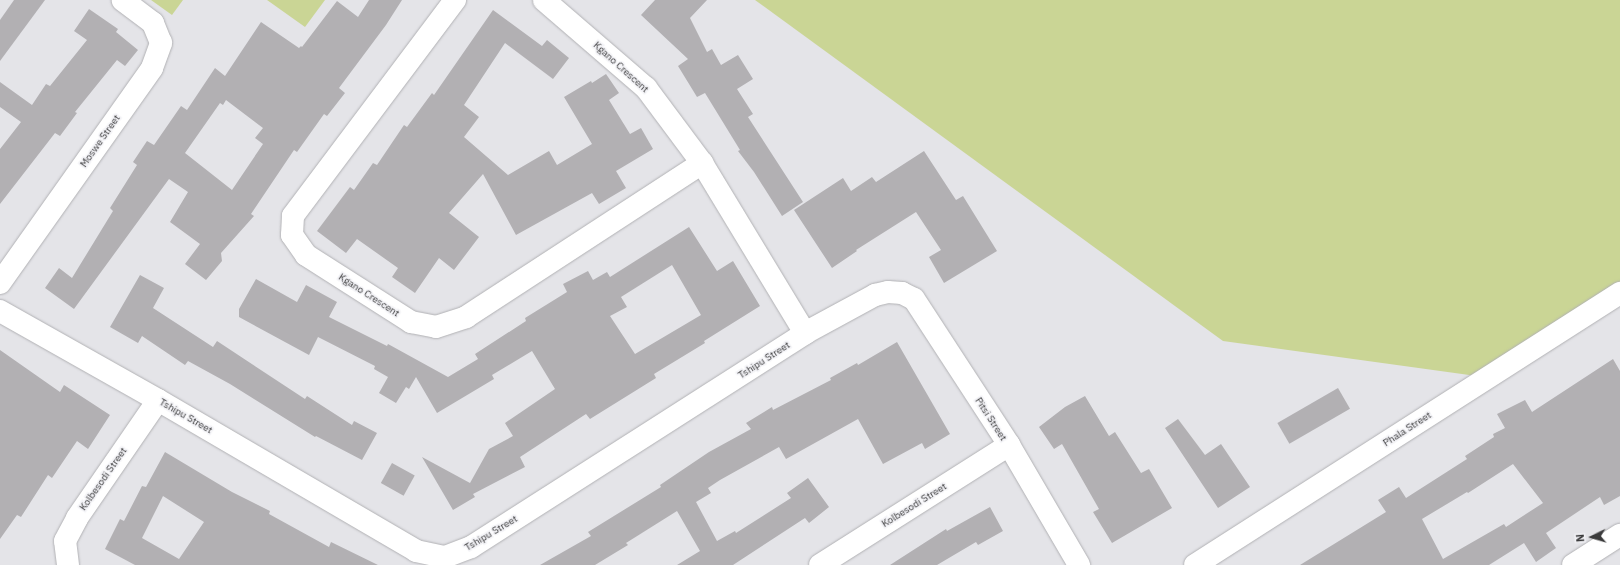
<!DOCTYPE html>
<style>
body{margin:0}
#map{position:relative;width:1620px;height:565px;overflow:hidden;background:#e4e4e8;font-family:"IBM Plex Sans",sans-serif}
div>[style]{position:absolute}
.green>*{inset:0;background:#cad595}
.building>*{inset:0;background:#b2b0b3;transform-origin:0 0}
.roads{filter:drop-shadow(0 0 1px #b1b1b4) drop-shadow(0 0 1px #b1b1b4)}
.minor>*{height:22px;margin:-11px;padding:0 11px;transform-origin:11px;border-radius:11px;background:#fff}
span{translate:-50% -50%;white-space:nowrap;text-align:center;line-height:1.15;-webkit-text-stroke:3px #f1f1f5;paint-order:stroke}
.street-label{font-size:10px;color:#3a3a3b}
.north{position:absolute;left:1572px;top:517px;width:40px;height:40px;-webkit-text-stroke:3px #f1f1f5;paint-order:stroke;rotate:265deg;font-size:11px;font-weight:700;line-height:16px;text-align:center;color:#3a3a3b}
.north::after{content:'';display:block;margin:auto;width:14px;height:18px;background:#3a3a3b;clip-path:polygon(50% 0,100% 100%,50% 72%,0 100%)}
</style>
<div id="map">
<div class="green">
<div style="clip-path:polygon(151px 0,183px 0,172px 15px)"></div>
<div style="clip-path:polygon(267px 0,325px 0,305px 27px)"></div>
<div style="clip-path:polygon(755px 0,1620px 0,1620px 292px,1491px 378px,1223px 341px)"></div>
</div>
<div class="building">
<div style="clip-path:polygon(14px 0,45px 0,0 61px,0 20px)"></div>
<div style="clip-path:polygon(evenodd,369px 0,402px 0,386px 25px,339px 88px,345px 93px,327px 116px,324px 114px,297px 152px,294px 150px,251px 214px,254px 216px,221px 253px,222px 261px,206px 280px,185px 264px,200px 244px,170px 222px,188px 192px,169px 179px,74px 309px,45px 288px,59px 268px,72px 278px,113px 211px,110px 208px,137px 165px,133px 162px,147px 141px,154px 145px,181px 106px,187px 110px,215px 68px,225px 76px,261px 22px,299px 48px,301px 46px,302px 47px,337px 1px,358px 17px,369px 0,226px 100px,263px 128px,255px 138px,263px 144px,232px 190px,185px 153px,220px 103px,223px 105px,226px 100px)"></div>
<div style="clip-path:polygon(655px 0,707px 0,690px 18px,707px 52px,712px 49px,721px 65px,738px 55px,753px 79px,737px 89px,753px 114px,748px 117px,803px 202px,782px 216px,754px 172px,738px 151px,740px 150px,705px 93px,697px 97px,678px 66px,688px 59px,641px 15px)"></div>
<div style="clip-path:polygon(89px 9px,118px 29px,116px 32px,138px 50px,125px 66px,117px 60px,75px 112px,77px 113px,60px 136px,55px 133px,0 204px,0 149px,21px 122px,0 107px,0 82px,32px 105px,46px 84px,50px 86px,87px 40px,74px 31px)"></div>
<div style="clip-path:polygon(493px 10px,542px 46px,547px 40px,569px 58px,553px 79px,505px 43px,464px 105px,479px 117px,464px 137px,508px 175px,549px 151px,557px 165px,592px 144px,564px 97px,591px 81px,592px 83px,606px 74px,619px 93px,609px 100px,630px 134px,641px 128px,653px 149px,616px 171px,626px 188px,599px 204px,592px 193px,516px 235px,483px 174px,449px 213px,479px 237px,454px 270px,439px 258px,415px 293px,392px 277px,398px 268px,357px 239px,346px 253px,317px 231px,350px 187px,354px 190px,373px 163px,377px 165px,404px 125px,407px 127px,432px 93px,434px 95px)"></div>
<div style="clip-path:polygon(924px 151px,956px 200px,963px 196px,997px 251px,944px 283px,929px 257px,941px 250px,916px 212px,856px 250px,857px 251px,832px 268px,794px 210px,843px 178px,851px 191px,872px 177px,876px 182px)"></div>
<div style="clip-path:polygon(evenodd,689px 227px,717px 271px,733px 261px,760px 306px,704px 341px,705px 343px,654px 374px,656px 378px,590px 419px,586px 414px,520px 457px,525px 467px,473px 494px,475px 497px,453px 510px,422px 457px,470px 483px,489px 449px,513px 436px,505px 423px,555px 389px,532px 351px,492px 375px,494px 379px,437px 413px,416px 377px,409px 389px,406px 387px,396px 403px,379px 393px,388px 377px,374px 369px,375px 366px,318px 337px,309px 355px,239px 317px,239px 309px,256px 279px,297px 302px,306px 285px,337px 302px,329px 317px,387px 346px,388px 344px,448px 377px,478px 359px,475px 354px,526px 321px,525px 318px,567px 292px,563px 284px,588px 271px,593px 280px,607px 272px,610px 277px,689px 227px,672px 265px,701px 315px,635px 354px,610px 316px,627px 307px,621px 297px,672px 265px)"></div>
<div style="clip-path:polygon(140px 275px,164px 288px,153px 308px,213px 347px,217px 341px,305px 399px,307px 396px,352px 425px,354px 421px,377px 433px,362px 460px,316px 436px,315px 437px,230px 384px,188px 361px,185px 365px,142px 336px,138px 343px,110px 327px)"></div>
<div style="clip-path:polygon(897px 342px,950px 434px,925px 449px,922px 443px,883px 464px,858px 419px,786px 459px,779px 447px,720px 480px,708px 488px,711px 493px,696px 502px,717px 541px,735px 531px,736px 533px,791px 498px,787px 493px,808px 478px,829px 507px,809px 523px,805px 518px,733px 565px,677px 565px,700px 551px,677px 511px,626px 543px,628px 545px,595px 565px,540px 565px,591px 536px,588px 532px,661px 487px,660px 485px,709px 452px,751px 429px,746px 423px,772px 407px,773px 410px,831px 380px,830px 378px,857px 363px,858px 365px)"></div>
<div style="clip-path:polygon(0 350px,60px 392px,64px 385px,110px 415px,88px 449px,77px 441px,52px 478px,48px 475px,21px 517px,17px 515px,0 539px)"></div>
<div style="clip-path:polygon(evenodd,1613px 359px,1620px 371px,1620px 496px,1604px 505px,1600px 497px,1546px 533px,1556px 548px,1536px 562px,1524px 543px,1489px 565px,1300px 565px,1386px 512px,1378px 500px,1399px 487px,1406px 498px,1467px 459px,1465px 456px,1494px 437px,1493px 434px,1505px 428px,1497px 414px,1525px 400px,1532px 412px,1613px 359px,1513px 464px,1543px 503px,1506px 527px,1504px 524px,1443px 559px,1422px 519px,1467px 492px,1468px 493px,1513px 464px)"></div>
<div style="left:1338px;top:388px;width:24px;height:70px;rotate:60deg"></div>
<div style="clip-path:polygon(1085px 396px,1109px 436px,1115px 432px,1141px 473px,1149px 469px,1172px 508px,1112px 543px,1093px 512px,1099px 509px,1062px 444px,1054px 449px,1039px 427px,1065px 407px)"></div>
<div style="clip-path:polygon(1178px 419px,1205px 455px,1221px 444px,1250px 487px,1218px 508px,1165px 428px)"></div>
<div style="clip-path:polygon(evenodd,165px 452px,232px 492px,270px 511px,269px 514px,329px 547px,331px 542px,378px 565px,135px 565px,105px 549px,120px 519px,124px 521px,142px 486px,146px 487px,165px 452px,163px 496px,204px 522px,179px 559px,142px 538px,163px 496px)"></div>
<div style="left:392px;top:463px;width:26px;height:23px;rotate:29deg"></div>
<div style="clip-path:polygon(990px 507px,1003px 531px,978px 545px,976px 542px,937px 565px,890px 565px,946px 529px,947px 531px)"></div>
</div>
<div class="roads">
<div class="minor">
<div style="left:455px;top:0;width:270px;rotate:126.9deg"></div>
<div style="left:293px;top:216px;width:19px;rotate:93deg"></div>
<div style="left:292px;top:235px;width:24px;rotate:55deg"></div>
<div style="left:306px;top:255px;width:125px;rotate:32.5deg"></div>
<div style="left:411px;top:322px;width:25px;rotate:11deg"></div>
<div style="left:436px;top:327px;width:32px;rotate:-18deg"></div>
<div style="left:466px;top:317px;width:282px;rotate:-33.1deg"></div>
<div style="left:544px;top:0;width:135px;rotate:40.8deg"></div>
<div style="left:646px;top:88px;width:94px;rotate:53.3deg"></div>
<div style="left:702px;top:163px;width:199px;rotate:58.8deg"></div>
<div style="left:0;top:283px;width:263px;rotate:-54.7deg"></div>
<div style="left:152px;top:68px;width:27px;rotate:-70deg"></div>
<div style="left:161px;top:43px;width:22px;rotate:-112deg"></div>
<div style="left:153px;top:23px;width:38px;rotate:-143deg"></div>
<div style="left:0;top:311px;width:181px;rotate:29.4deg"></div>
<div style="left:158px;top:400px;width:299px;rotate:30.3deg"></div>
<div style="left:416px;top:551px;width:30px;rotate:12deg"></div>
<div style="left:445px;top:557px;width:28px;rotate:-21deg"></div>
<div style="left:471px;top:547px;width:397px;rotate:-32.6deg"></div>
<div style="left:805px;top:333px;width:80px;rotate:-28.5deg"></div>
<div style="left:875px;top:295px;width:13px;rotate:-13deg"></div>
<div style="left:888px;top:292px;width:14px;rotate:4deg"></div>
<div style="left:902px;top:293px;width:13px;rotate:27deg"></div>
<div style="left:914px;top:299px;width:174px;rotate:56.9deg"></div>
<div style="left:1009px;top:445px;width:139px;rotate:59.7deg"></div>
<div style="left:68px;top:565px;width:24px;rotate:-97deg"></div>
<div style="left:65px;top:541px;width:26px;rotate:-62deg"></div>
<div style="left:77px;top:518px;width:143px;rotate:-55.5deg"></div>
<div style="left:820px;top:565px;width:224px;rotate:-32.4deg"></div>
<div style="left:1195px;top:565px;width:505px;rotate:-32.62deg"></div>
<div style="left:1573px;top:565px;width:56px;rotate:-32.6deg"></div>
</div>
</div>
<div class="street-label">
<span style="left:621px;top:67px;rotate:42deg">Kgano Crescent</span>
<span style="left:100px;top:141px;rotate:-55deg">Moswe Street</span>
<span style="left:369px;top:295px;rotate:33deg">Kgano Crescent</span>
<span style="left:764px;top:360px;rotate:-33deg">Tshipu Street</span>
<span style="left:186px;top:416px;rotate:30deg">Tshipu Street</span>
<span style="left:991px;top:419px;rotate:57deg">Pitsi Street</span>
<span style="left:1407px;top:429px;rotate:-33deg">Phala Street</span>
<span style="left:103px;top:479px;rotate:-55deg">Kolbesodi Street</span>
<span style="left:914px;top:505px;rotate:-32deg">Kolbesodi Street</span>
<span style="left:491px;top:533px;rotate:-31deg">Tshipu Street</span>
</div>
<div class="north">N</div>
</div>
